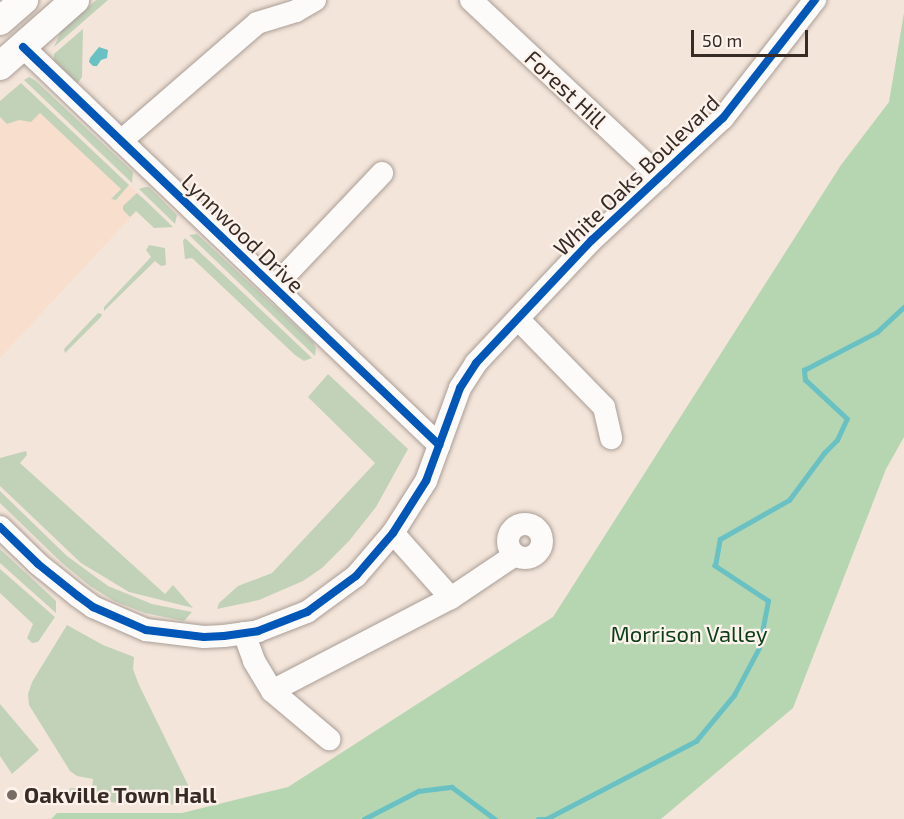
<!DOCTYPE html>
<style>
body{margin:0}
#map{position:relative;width:904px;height:819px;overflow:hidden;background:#f4e5da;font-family:"Exo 2",sans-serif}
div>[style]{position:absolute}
.built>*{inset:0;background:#f8dfcd}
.green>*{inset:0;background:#c2d2b9}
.forest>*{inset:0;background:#b6d6b1}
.water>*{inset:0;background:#6ac1c4}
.stream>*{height:4.5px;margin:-2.25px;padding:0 2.25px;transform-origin:2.25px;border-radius:2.25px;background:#6ac1c4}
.roads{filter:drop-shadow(0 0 2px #a99e96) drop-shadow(0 0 2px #a99e96)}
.minor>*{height:22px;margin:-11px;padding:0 11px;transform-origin:11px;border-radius:11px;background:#fdfbf9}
.minor>.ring{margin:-11px;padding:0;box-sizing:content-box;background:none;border:22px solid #fdfbf9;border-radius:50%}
.major>*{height:28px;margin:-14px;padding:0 14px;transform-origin:14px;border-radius:14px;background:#fdfbf9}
.cycleway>*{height:8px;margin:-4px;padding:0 4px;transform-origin:4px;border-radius:4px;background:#0057b8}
.dots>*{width:16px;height:16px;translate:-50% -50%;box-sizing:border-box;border:3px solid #fef3ec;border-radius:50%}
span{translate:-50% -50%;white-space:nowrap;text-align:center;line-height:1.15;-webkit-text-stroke:4.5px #fef3ec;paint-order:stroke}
.street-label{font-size:22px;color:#362c25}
.park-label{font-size:22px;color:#093e18}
.poi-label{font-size:22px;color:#362c25;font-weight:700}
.left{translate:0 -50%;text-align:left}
.scale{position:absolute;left:691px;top:30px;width:117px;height:27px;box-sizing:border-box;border:3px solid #362c25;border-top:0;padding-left:8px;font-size:18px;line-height:21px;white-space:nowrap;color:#362c25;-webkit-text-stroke:4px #fef3ec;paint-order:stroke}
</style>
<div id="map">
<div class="built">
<div style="clip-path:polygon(21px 83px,146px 201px,0 358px,0 101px)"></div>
</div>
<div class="green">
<div style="clip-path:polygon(96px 0,108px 0,54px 47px,61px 31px)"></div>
<div style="clip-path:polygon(83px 29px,82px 77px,74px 88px,54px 62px,54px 54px)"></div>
<div style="clip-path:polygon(29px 77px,36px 81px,133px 172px,132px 183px,24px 80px)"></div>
<div style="clip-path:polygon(21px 83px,129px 185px,116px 200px,111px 199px,121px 189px,40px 113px,31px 122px,19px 120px,7px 124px,0 117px,0 101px)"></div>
<div style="clip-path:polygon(145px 187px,149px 187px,177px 215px,175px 224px,139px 189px)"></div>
<div style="clip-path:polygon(137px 193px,146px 201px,173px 227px,154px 228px,136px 211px,130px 217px,123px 210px,123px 206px)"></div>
<div style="clip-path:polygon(197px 234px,313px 342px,316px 348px,315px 356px,189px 235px)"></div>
<div style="clip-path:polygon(185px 238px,312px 358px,304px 361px,295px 355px,192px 258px,185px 259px,183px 241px)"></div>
<div style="clip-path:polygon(149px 245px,165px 248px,166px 265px,161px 266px,155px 261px,104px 311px,104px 307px,151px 257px,146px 250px)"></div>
<div style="clip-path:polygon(98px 313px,102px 314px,101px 317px,65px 353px,64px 349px)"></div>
<div style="clip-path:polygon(328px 374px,408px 449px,376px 507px,349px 541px,322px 568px,303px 581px,259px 600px,217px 609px,219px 603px,238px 586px,272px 573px,375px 463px,308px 397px)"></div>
<div style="clip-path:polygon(26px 451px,27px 455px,20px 463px,165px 594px,173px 585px,193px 608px,129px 592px,81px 563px,0 486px,0 458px)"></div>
<div style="clip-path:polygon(0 491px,67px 556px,108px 586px,152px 604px,192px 612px,184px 621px,145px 613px,114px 601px,90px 586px,62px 563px,0 503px)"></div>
<div style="clip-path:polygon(0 549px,56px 601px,56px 613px,0 563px)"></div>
<div style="clip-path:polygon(0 569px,55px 617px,38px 642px,32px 643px,27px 638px,33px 624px,0 593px)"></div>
<div style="clip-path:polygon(67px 625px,103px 645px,134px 657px,133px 669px,139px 685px,193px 795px,188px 805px,118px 803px,67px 797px,65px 792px,71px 788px,92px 789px,93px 779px,77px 776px,70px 771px,29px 705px,28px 694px,32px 682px)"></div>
<div style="clip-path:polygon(0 704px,39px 750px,12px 774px,0 756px)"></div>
</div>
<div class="forest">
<div style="clip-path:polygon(904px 13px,904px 437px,886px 469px,793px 708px,661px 819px,51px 819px,57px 813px,182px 813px,288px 787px,553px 617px,841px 165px,889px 102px)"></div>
</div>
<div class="water">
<div style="clip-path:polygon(99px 47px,108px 50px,107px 58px,101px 60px,97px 66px,93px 66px,89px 62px,90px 58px)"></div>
</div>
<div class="stream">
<div style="left:364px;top:819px;width:61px;rotate:-27.4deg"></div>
<div style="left:418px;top:791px;width:34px;rotate:-7deg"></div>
<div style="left:452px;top:787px;width:54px;rotate:36.7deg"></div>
<div style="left:538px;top:819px;width:8px"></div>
<div style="left:546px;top:819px;width:169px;rotate:-27.5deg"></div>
<div style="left:696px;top:741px;width:60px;rotate:-50.4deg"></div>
<div style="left:734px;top:695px;width:53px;rotate:-62deg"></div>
<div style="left:759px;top:648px;width:48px;rotate:-79.2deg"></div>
<div style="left:768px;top:601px;width:64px;rotate:-146.6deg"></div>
<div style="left:715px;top:566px;width:27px;rotate:-80deg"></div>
<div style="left:720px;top:539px;width:79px;rotate:-29.5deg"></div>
<div style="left:789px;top:500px;width:59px;rotate:-53.3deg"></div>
<div style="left:824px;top:453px;width:18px;rotate:-45deg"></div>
<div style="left:837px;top:440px;width:23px;rotate:-65deg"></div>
<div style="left:847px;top:419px;width:57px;rotate:-137.1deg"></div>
<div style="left:805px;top:380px;width:10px;rotate:-96deg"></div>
<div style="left:804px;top:370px;width:82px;rotate:-27.5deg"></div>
<div style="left:877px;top:332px;width:37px;rotate:-43deg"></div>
</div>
<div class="roads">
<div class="minor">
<div style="left:471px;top:0;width:259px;rotate:43.1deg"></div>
<div style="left:23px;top:47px;width:576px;rotate:43.73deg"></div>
<div style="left:121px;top:141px;width:180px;rotate:-40.9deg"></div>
<div style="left:257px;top:23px;width:41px;rotate:-17.1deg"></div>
<div style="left:296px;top:11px;width:22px;rotate:-30deg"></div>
<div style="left:274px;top:287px;width:157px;rotate:-46.5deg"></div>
<div style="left:518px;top:319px;width:123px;rotate:45.7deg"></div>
<div style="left:604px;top:407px;width:32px;rotate:77deg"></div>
<div class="ring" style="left:508px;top:524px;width:12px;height:12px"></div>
<div style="left:0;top:527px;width:53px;rotate:44.2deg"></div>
<div style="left:38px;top:564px;width:51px;rotate:38.7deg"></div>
<div style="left:78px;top:596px;width:19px;rotate:36deg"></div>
<div style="left:93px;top:607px;width:58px;rotate:23.5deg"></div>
<div style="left:146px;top:630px;width:58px;rotate:6.9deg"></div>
<div style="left:204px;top:637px;width:20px;rotate:-3deg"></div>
<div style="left:224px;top:636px;width:34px;rotate:-8deg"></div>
<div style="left:258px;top:631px;width:53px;rotate:-21.2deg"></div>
<div style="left:307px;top:612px;width:61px;rotate:-36.3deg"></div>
<div style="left:356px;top:576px;width:57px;rotate:-49.3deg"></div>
<div style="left:393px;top:533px;width:62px;rotate:-57.6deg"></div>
<div style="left:426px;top:481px;width:99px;rotate:-69.9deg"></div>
<div style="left:460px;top:388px;width:30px;rotate:-57deg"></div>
<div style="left:476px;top:363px;width:169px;rotate:-46.7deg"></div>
<div style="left:592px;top:240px;width:179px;rotate:-43deg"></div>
<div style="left:723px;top:118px;width:150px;rotate:-52.1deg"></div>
<div style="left:393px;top:533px;width:87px;rotate:48.3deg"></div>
<div style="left:244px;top:633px;width:30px;rotate:70deg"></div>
<div style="left:254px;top:661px;width:35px;rotate:59deg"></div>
<div style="left:272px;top:691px;width:75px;rotate:40.1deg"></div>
<div style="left:272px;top:691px;width:202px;rotate:-27.5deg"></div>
<div style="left:451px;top:598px;width:77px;rotate:-33.9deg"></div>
</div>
<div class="major">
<div style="left:0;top:21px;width:32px;rotate:-41deg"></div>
<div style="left:0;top:66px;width:100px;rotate:-41.3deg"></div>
</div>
</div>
<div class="cycleway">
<div style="left:23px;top:47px;width:576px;rotate:43.73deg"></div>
<div style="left:0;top:527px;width:53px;rotate:44.2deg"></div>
<div style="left:38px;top:564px;width:51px;rotate:38.7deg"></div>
<div style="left:78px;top:596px;width:19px;rotate:36deg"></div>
<div style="left:93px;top:607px;width:58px;rotate:23.5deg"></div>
<div style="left:146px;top:630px;width:58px;rotate:6.9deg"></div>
<div style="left:204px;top:637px;width:20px;rotate:-3deg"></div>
<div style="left:224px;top:636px;width:34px;rotate:-8deg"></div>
<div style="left:258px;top:631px;width:53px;rotate:-21.2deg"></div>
<div style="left:307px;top:612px;width:61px;rotate:-36.3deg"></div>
<div style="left:356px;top:576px;width:57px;rotate:-49.3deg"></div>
<div style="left:393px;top:533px;width:62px;rotate:-57.6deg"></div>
<div style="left:426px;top:481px;width:99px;rotate:-69.9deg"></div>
<div style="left:460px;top:388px;width:30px;rotate:-57deg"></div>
<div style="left:476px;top:363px;width:169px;rotate:-46.7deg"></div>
<div style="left:592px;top:240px;width:179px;rotate:-43deg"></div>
<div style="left:723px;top:118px;width:150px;rotate:-52.1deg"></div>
</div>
<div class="dots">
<div style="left:12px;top:795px;background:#786d64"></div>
</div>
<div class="street-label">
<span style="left:566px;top:89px;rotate:43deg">Forest Hill</span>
<span style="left:636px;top:175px;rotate:-44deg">White Oaks Boulevard</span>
<span style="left:243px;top:233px;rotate:44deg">Lynnwood Drive</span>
</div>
<div class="park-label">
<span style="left:689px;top:634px">Morrison Valley</span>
</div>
<div class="poi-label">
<span class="left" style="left:24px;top:795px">Oakville Town Hall</span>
</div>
<div class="scale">50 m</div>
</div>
